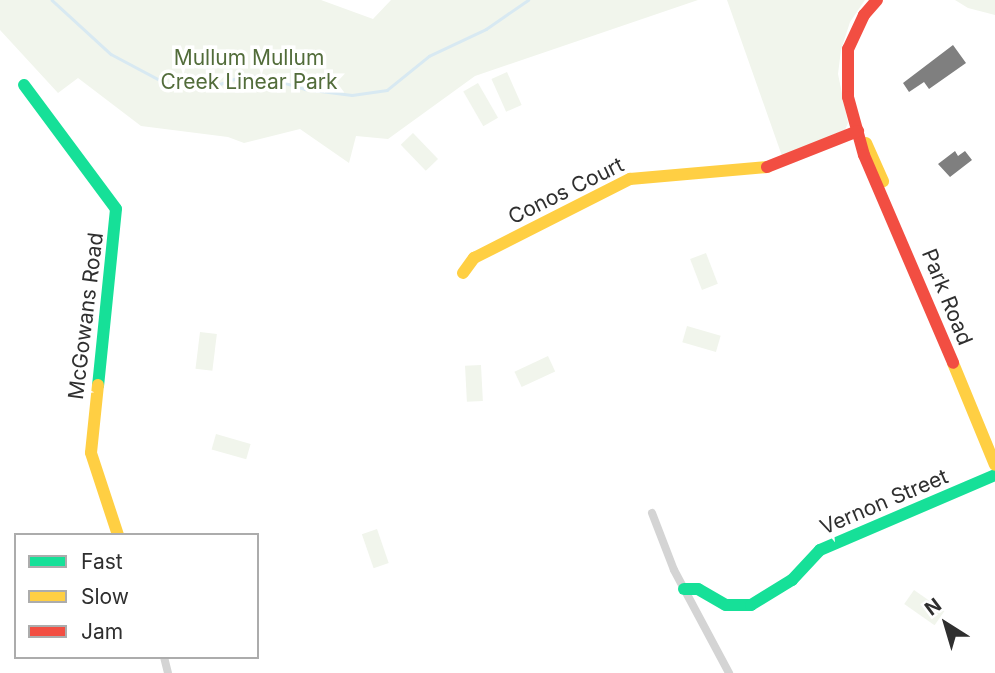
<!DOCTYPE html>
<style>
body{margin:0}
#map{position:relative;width:995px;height:673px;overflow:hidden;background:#fff;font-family:Inter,sans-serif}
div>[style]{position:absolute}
.green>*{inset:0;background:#f1f5ec;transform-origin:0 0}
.stream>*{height:2.5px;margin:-1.25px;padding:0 1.25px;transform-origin:1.25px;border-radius:1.25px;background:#d8e9f2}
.building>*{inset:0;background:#7f7f7f}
.street>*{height:8px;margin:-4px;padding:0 4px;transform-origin:4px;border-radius:4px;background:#d4d4d4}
.fast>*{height:12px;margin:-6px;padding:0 6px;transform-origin:6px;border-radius:6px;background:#16e098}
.slow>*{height:12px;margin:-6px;padding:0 6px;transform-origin:6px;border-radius:6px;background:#ffcf43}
.jam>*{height:12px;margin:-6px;padding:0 6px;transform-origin:6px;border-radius:6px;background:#f24e42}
span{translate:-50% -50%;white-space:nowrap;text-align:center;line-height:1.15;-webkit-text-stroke:7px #fff;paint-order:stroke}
.park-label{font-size:21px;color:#526c3a}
.street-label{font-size:21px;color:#2f2f2f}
.legend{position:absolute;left:14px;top:533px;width:245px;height:126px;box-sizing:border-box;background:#fff;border:2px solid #acacac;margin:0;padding:9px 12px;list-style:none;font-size:21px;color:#2f2f2f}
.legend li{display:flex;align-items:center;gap:14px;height:35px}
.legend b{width:35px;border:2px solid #acacac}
.north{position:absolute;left:911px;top:589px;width:70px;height:70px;-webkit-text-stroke:5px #fff;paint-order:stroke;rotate:323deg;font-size:19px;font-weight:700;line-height:28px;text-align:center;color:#2f2f2f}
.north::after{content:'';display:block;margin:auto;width:24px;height:32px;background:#2f2f2f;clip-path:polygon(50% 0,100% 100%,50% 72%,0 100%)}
</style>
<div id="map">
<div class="green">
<div style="clip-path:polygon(0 0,321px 0,373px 19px,391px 0,698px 0,475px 76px,388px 139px,356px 136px,349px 163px,300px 129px,244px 143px,228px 137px,141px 126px,78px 78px,58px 93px,0 30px)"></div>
<div style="clip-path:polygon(727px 0,865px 0,850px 22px,841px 50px,838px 74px,848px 123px,845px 130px,782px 156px)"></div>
<div style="clip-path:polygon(955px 0,995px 0,995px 15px,968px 8px)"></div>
<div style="left:507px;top:72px;width:36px;height:17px;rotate:66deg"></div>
<div style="left:478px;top:83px;width:40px;height:17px;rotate:60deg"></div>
<div style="left:413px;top:133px;width:36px;height:17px;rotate:46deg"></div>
<div style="left:706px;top:253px;width:33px;height:17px;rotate:69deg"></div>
<div style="left:687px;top:326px;width:35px;height:17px;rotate:16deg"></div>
<div style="left:200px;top:332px;width:17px;height:37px;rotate:7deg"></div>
<div style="left:548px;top:356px;width:17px;height:37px;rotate:65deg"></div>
<div style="left:481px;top:365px;width:36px;height:16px;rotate:87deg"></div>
<div style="left:216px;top:434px;width:36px;height:16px;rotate:16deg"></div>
<div style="left:377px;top:529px;width:36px;height:16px;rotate:71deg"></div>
<div style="left:914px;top:590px;width:37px;height:17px;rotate:35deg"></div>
</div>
<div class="stream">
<div style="left:52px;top:0;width:80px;rotate:42.5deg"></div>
<div style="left:111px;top:54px;width:70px;rotate:28deg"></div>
<div style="left:173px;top:87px;width:38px"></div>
<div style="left:211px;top:87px;width:28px;rotate:-19deg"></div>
<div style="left:237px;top:78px;width:25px;rotate:-5deg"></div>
<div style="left:262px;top:76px;width:45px;rotate:16.8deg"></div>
<div style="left:305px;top:89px;width:47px;rotate:7.3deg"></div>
<div style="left:352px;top:95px;width:35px;rotate:-8deg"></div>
<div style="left:387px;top:90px;width:54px;rotate:-39deg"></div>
<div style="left:429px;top:56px;width:63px;rotate:-25.3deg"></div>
<div style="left:486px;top:29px;width:51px;rotate:-34.6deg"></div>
</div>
<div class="building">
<div style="clip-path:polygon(953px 45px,966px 63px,929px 89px,924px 82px,909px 92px,903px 83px)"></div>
<div style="clip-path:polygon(955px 151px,958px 156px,965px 151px,972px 160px,950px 177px,938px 164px)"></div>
</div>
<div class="street">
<div style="left:652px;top:513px;width:61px;rotate:68.9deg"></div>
<div style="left:674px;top:570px;width:117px;rotate:61.9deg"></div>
<div style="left:164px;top:657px;width:16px;rotate:76deg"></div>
</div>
<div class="fast">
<div style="left:24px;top:85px;width:154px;rotate:53.4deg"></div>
<div style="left:116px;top:209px;width:177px;rotate:95.8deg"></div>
<div style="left:684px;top:589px;width:14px"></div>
<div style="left:698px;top:589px;width:32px;rotate:30deg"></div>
<div style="left:726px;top:605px;width:25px"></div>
<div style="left:751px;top:605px;width:48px;rotate:-31.4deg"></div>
<div style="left:792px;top:580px;width:41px;rotate:-47deg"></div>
<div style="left:820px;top:550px;width:190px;rotate:-23.2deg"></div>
</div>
<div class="slow">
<div style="left:866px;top:143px;width:42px;rotate:65.9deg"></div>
<div style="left:463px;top:273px;width:19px;rotate:-54deg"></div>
<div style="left:474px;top:258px;width:175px;rotate:-26.9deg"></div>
<div style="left:630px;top:179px;width:138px;rotate:-5deg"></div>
<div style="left:953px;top:363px;width:110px;rotate:67.6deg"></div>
<div style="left:98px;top:385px;width:68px;rotate:95.9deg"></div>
<div style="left:91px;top:453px;width:86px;rotate:71.8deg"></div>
</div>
<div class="jam">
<div style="left:877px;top:0;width:20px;rotate:131deg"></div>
<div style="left:864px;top:15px;width:38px;rotate:115deg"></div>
<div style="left:848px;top:49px;width:48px;rotate:90deg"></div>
<div style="left:848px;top:97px;width:60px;rotate:74.6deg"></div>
<div style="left:864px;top:155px;width:226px;rotate:66.8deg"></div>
<div style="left:767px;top:167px;width:98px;rotate:-21.6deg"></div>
</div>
<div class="park-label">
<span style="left:249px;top:70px">Mullum Mullum<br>Creek Linear Park</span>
</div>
<div class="street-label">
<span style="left:566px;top:191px;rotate:-26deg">Conos Court</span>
<span style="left:947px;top:297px;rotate:68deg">Park Road</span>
<span style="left:86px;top:316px;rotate:-83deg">McGowans Road</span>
<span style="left:884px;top:502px;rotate:-23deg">Vernon Street</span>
</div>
<ul class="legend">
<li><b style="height:9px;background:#16e098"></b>Fast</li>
<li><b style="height:9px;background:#ffcf43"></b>Slow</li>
<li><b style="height:9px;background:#f24e42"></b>Jam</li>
</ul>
<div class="north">N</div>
</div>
